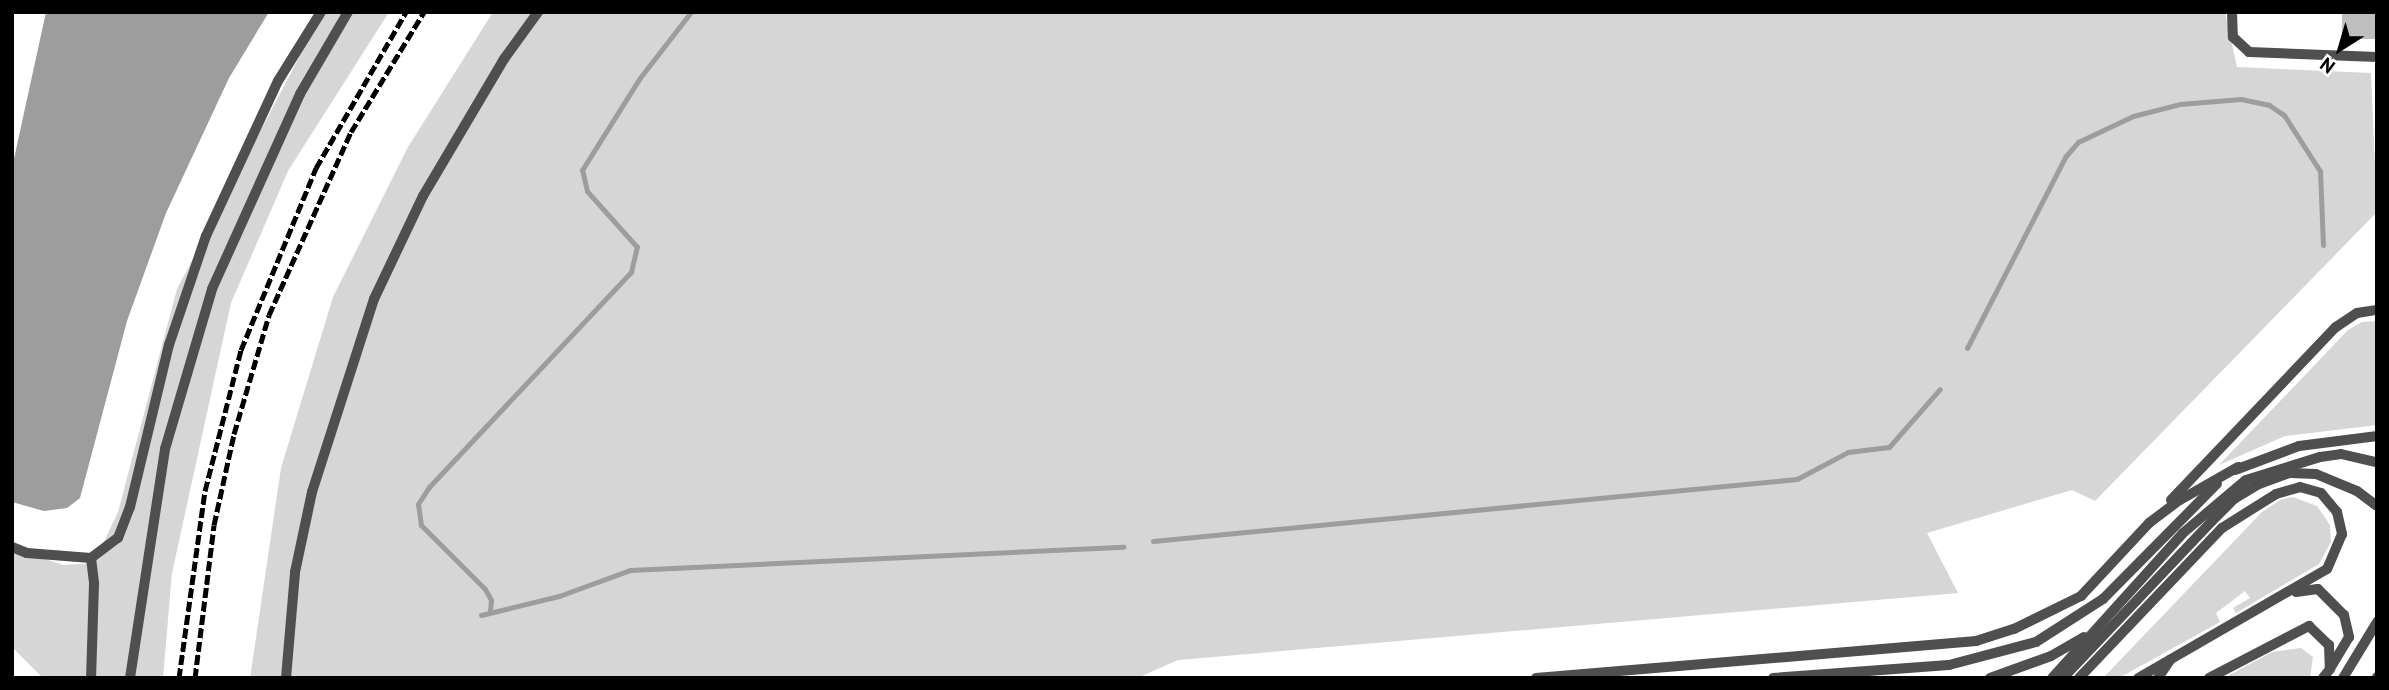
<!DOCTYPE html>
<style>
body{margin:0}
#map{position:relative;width:2389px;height:690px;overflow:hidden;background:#fff;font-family:"PT Sans",sans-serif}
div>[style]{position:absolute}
.green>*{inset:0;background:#d6d6d6}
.water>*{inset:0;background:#9d9d9d}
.stream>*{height:5px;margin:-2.5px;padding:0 2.5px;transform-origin:2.5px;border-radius:2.5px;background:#9d9d9d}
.building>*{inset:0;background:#bfbfbf;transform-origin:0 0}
.lane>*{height:10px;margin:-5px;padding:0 5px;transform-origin:5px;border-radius:5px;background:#4f4f4f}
.rail>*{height:5px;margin-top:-2.5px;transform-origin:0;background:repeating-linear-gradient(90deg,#000 0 10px,transparent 0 13.5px)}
span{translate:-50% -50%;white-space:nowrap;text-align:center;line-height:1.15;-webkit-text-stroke:6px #fff;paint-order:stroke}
.frame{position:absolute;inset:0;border:14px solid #000;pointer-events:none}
.north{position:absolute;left:2305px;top:14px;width:70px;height:70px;-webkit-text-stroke:5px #fff;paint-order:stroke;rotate:217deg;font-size:19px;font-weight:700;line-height:28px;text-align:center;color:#000}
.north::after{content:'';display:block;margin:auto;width:24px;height:32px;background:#000;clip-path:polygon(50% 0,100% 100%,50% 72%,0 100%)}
</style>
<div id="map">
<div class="green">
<div style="clip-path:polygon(323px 12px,389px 12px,288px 171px,231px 303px,172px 573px,163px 678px,43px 678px,12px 647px,12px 548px,63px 565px,94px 563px,118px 512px,177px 289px)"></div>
<div style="clip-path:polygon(493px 12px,2225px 12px,2237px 67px,2371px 73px,2377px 212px,2095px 501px,2072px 490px,1927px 533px,1958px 593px,1178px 660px,1137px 678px,250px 678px,281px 468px,333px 297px,408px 147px)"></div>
<div style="clip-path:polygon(2377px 321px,2377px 425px,2285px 436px,2219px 465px,2348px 330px,2362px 322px)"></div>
<div style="clip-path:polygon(2293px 497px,2317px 506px,2330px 525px,2331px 542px,2319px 564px,2236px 613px,2233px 608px,2250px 598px,2245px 591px,2216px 613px,2220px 622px,2119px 678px,2103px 678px,2262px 512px,2280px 500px)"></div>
<div style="clip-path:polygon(2301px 648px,2313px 657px,2310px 678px,2224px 678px,2272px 652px)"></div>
</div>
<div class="water">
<div style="clip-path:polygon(46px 12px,269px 12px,229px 78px,166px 213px,127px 321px,80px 498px,67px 508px,44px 511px,12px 502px,12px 168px)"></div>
</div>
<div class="stream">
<div style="left:1967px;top:348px;width:215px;rotate:-62.8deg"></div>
<div style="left:2065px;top:157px;width:20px;rotate:-49deg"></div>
<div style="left:2078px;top:142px;width:61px;rotate:-25.3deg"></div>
<div style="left:2133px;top:116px;width:49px;rotate:-14.3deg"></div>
<div style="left:2180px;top:104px;width:61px;rotate:-4.7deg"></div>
<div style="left:2241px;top:99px;width:29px;rotate:12deg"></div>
<div style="left:2269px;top:105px;width:18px;rotate:34deg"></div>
<div style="left:2284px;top:115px;width:67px;rotate:57.3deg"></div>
<div style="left:2320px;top:171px;width:74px;rotate:87.7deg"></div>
<div style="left:1153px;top:541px;width:647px;rotate:-5.5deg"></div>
<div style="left:1797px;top:479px;width:58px;rotate:-27.9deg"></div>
<div style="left:1848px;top:452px;width:41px;rotate:-7deg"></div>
<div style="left:1889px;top:447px;width:77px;rotate:-48.7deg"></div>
<div style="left:490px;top:610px;width:10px;rotate:-84deg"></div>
<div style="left:491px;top:600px;width:13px;rotate:-119deg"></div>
<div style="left:485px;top:589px;width:91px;rotate:-135deg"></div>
<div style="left:421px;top:525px;width:21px;rotate:-98deg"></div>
<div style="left:418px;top:504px;width:20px;rotate:-57deg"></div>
<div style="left:429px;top:487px;width:295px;rotate:-46.8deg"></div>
<div style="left:631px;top:272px;width:26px;rotate:-77deg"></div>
<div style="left:637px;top:247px;width:75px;rotate:-131.8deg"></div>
<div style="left:587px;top:191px;width:22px;rotate:-103deg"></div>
<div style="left:582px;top:170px;width:107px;rotate:-57.9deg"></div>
<div style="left:639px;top:79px;width:85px;rotate:-52.2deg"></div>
<div style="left:481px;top:615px;width:80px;rotate:-13.7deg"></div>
<div style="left:559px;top:596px;width:76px;rotate:-20.1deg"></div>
<div style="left:630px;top:570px;width:494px;rotate:-2.7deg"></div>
</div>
<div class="building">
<div style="left:2342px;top:12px;width:35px;height:27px"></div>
</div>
<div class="lane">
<div style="left:2232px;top:12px;width:25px;rotate:88deg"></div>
<div style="left:2233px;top:37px;width:22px;rotate:43deg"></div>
<div style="left:2249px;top:52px;width:128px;rotate:2.2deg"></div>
<div style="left:2235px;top:470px;width:68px;rotate:-20.6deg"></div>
<div style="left:2299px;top:446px;width:79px;rotate:-7.3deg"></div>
<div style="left:2171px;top:500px;width:239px;rotate:-46.4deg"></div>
<div style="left:2336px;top:327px;width:25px;rotate:-34deg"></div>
<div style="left:2357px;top:313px;width:20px;rotate:-9deg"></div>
<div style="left:12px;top:547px;width:16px;rotate:22deg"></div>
<div style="left:27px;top:553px;width:64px;rotate:4.5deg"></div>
<div style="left:91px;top:558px;width:26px;rotate:83deg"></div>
<div style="left:94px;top:584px;width:94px;rotate:91.8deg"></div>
<div style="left:91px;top:558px;width:34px;rotate:-37deg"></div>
<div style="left:118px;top:538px;width:33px;rotate:-69deg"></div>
<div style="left:130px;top:507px;width:167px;rotate:-76.5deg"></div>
<div style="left:169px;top:345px;width:115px;rotate:-71.3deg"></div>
<div style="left:206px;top:236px;width:171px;rotate:-65.1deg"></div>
<div style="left:278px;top:81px;width:81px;rotate:-58.1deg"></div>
<div style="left:2296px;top:592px;width:22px;rotate:-8deg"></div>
<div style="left:2318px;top:589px;width:37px;rotate:45deg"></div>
<div style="left:2344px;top:615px;width:23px;rotate:77deg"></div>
<div style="left:2349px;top:637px;width:37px;rotate:121deg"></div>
<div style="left:130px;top:678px;width:232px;rotate:-81.3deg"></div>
<div style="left:165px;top:449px;width:167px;rotate:-73.6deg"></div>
<div style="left:212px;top:289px;width:214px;rotate:-65.7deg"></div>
<div style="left:300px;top:94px;width:95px;rotate:-59.7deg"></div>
<div style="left:286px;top:678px;width:106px;rotate:-85.1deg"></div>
<div style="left:295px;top:572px;width:82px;rotate:-78deg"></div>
<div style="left:312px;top:492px;width:203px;rotate:-72.2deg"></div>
<div style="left:374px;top:299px;width:114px;rotate:-64.6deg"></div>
<div style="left:423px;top:196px;width:159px;rotate:-59.4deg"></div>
<div style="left:504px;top:59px;width:58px;rotate:-54.1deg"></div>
<div style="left:1536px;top:678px;width:442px;rotate:-4.8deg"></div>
<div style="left:1976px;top:641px;width:40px;rotate:-18deg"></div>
<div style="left:2014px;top:629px;width:75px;rotate:-26.2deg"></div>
<div style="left:2081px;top:596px;width:100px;rotate:-47deg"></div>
<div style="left:2149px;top:523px;width:39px;rotate:-37deg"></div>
<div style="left:2180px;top:500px;width:67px;rotate:-29.6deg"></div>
<div style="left:1773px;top:678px;width:176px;rotate:-4.2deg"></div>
<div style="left:1949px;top:665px;width:90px;rotate:-14.8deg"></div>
<div style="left:2036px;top:642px;width:80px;rotate:-32.7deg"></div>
<div style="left:2103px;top:599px;width:162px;rotate:-45.3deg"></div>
<div style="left:1990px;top:678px;width:65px;rotate:-19.8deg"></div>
<div style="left:2051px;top:656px;width:38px;rotate:-30deg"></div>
<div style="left:2052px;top:678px;width:195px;rotate:-47.9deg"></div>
<div style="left:2183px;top:533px;width:82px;rotate:-40.1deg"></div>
<div style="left:2246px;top:480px;width:77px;rotate:-17.3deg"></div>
<div style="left:2320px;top:457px;width:21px;rotate:-8deg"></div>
<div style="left:2341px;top:454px;width:37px;rotate:13deg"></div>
<div style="left:2063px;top:678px;width:216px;rotate:-46.5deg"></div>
<div style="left:2212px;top:521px;width:31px;rotate:-45deg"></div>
<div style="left:2234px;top:499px;width:29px;rotate:-31deg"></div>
<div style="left:2259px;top:484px;width:33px;rotate:-20deg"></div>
<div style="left:2290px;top:473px;width:26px;rotate:2deg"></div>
<div style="left:2316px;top:474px;width:44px;rotate:22.5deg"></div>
<div style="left:2357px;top:491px;width:25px;rotate:37deg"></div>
<div style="left:2079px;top:678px;width:207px;rotate:-46.4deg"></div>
<div style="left:2222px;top:528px;width:64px;rotate:-32.2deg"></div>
<div style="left:2276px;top:494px;width:25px;rotate:-16deg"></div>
<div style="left:2300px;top:487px;width:22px;rotate:16deg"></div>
<div style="left:2321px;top:493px;width:25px;rotate:50deg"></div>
<div style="left:2337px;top:512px;width:23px;rotate:77deg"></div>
<div style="left:2342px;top:534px;width:38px;rotate:113deg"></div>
<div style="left:2327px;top:569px;width:218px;rotate:150deg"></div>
<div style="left:2158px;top:678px;width:22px;rotate:-56deg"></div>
<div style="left:2209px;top:678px;width:113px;rotate:-27.5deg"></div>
<div style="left:2309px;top:626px;width:28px;rotate:44deg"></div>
<div style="left:2329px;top:645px;width:24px;rotate:88deg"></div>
<div style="left:2330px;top:669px;width:11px;rotate:128deg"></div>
<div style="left:2343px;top:678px;width:66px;rotate:-58.7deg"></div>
<div style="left:2377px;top:678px;width:1px;rotate:-90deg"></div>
</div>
<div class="rail">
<div style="left:179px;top:678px;width:189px;rotate:-82.1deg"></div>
<div style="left:205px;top:491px;width:146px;rotate:-75.7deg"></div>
<div style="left:241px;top:350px;width:197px;rotate:-67.6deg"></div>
<div style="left:316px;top:168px;width:180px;rotate:-60deg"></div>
<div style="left:195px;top:678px;width:154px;rotate:-82.9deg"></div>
<div style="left:214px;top:525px;width:93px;rotate:-77.6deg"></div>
<div style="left:234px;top:434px;width:124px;rotate:-73.6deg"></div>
<div style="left:269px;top:315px;width:201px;rotate:-65.9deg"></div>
<div style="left:351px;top:132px;width:140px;rotate:-58.7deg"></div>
</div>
<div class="frame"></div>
<div class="north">N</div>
</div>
